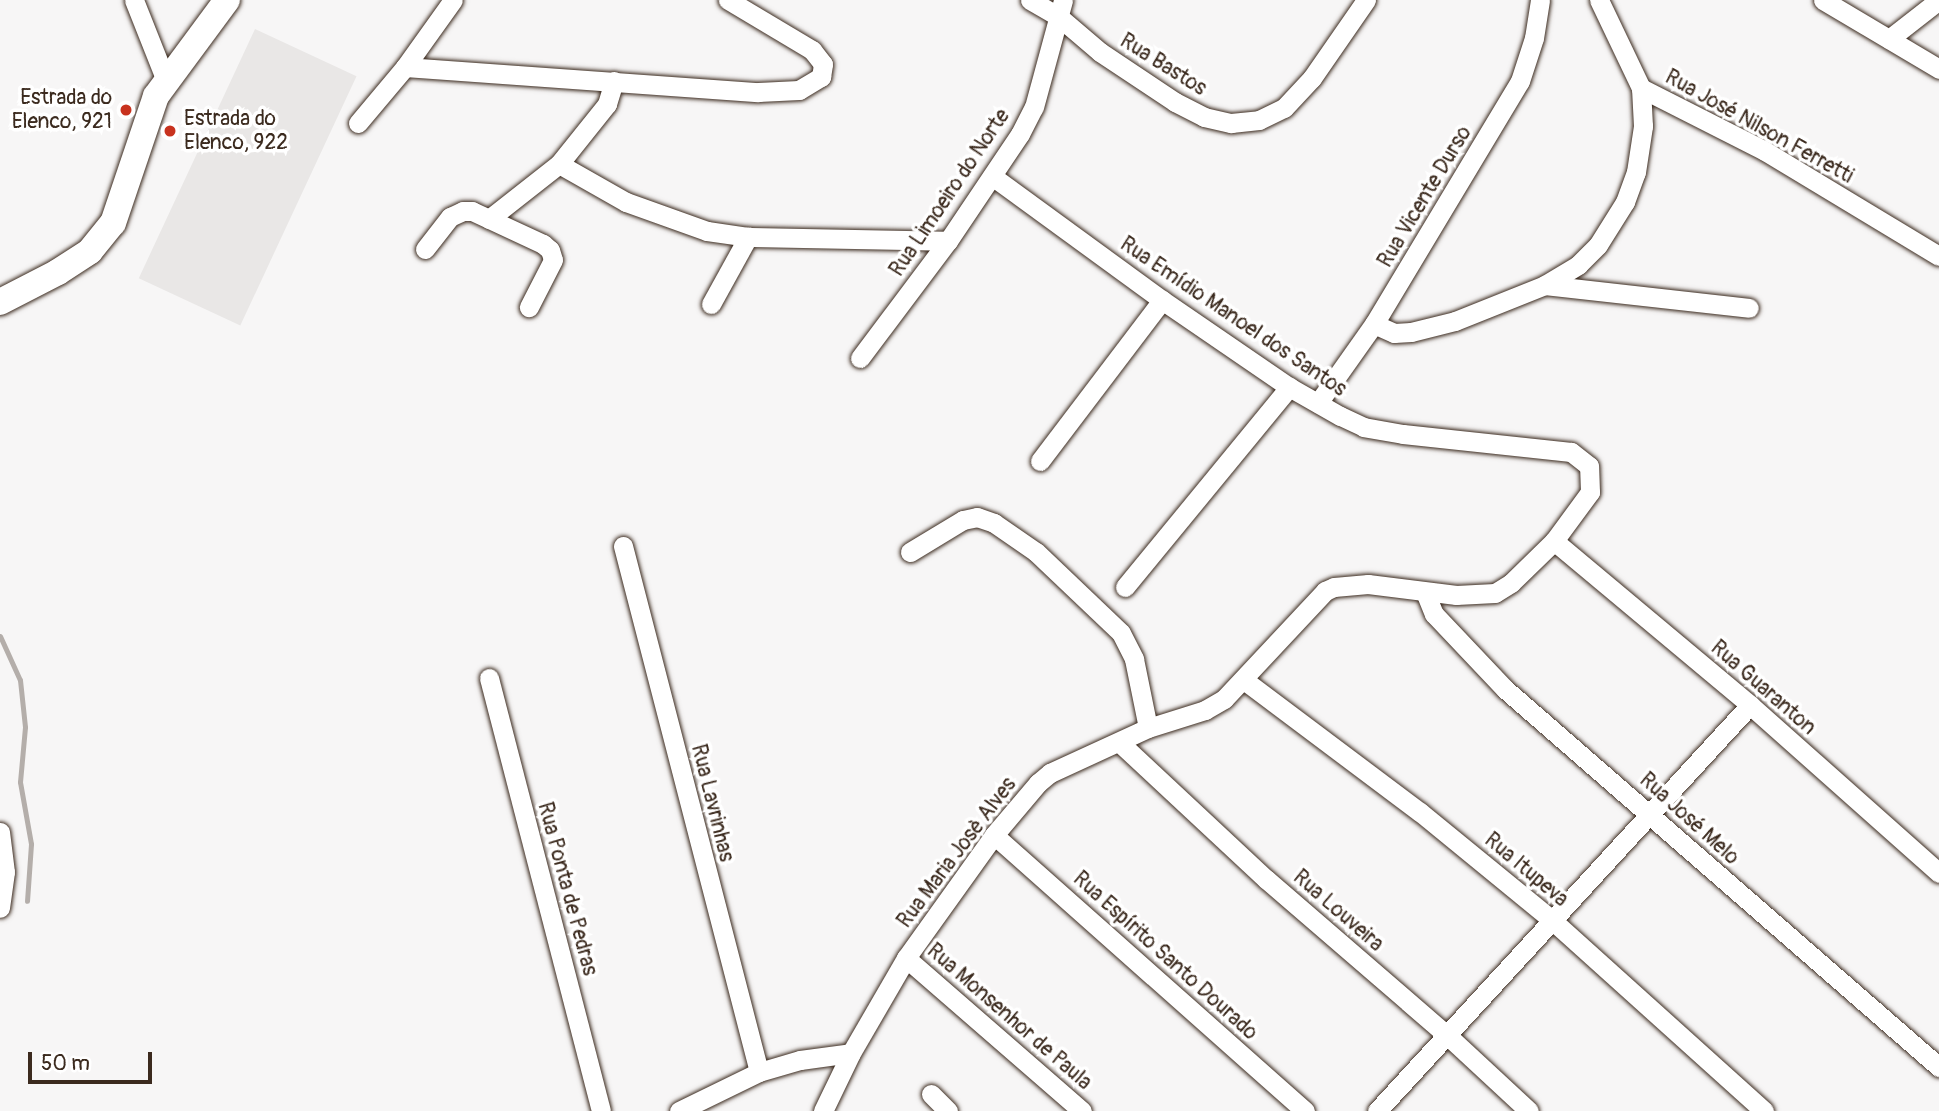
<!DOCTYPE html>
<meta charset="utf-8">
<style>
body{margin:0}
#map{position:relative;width:1939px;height:1111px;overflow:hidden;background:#f7f6f6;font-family:Pangolin,sans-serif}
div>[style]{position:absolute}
.built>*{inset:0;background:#e9e7e6;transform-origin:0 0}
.stream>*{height:5px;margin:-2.5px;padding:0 2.5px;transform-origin:2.5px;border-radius:2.5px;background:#b4aeaa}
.roads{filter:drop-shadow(0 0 2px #3b2a1e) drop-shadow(0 0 2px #3b2a1e)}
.street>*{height:19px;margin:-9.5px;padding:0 9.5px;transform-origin:9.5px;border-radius:9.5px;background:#fff}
.secondary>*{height:26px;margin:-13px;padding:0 13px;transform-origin:13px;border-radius:13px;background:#fff}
.dots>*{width:19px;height:19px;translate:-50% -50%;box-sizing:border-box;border:4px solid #fff;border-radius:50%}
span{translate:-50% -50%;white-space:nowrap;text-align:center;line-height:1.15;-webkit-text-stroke:7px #fff;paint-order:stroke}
.street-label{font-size:21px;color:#3b2a1e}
.poi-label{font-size:21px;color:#3b2a1e}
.right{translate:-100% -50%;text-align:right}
.left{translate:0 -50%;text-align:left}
.scale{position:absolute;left:28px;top:1052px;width:124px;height:32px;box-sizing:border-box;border:4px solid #3b2a1e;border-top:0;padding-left:9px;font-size:21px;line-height:24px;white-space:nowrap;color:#3b2a1e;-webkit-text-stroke:5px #fff;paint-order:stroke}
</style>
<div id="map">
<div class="built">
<div style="left:255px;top:29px;width:112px;height:275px;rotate:25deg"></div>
</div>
<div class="stream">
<div style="left:0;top:636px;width:48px;rotate:65.6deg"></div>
<div style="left:20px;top:680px;width:47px;rotate:83.9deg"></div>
<div style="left:25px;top:727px;width:55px;rotate:95.2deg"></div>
<div style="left:20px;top:782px;width:63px;rotate:79.9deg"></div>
<div style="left:31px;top:844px;width:57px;rotate:94deg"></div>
</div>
<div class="roads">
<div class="street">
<div style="left:134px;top:0;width:87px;rotate:68.4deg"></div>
<div style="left:1030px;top:0;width:34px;rotate:30deg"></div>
<div style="left:1059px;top:17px;width:54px;rotate:40.5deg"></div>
<div style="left:1100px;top:52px;width:90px;rotate:33.7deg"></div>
<div style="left:1175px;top:102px;width:33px;rotate:27deg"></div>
<div style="left:1204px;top:117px;width:28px;rotate:13deg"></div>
<div style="left:1231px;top:123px;width:28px;rotate:-6deg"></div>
<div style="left:1259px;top:120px;width:28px;rotate:-26deg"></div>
<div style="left:1284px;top:108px;width:41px;rotate:-47deg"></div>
<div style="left:1312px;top:78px;width:95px;rotate:-55.3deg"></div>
<div style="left:1599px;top:0;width:98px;rotate:64.5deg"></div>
<div style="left:1641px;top:88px;width:139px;rotate:26.9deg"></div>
<div style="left:1765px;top:151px;width:203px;rotate:31.1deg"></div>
<div style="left:1823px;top:0;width:135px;rotate:30.7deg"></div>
<div style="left:1889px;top:39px;width:63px;rotate:-38deg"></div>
<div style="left:405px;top:67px;width:354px;rotate:4.1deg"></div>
<div style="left:758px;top:92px;width:41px;rotate:-2.8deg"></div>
<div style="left:799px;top:90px;width:26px;rotate:-31deg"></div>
<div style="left:821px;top:77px;width:13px;rotate:-81deg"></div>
<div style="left:823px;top:64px;width:18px;rotate:-128deg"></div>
<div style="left:812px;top:50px;width:98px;rotate:-149.2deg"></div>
<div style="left:358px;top:123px;width:73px;rotate:-50deg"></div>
<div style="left:405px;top:67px;width:82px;rotate:-54.4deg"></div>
<div style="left:559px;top:164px;width:77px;rotate:29.6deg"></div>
<div style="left:626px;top:202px;width:86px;rotate:19.7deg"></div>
<div style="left:707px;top:231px;width:41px;rotate:8.3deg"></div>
<div style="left:748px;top:237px;width:200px;rotate:1.1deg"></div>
<div style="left:489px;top:219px;width:89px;rotate:-38.2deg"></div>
<div style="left:559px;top:164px;width:77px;rotate:-51.3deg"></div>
<div style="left:607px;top:104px;width:24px;rotate:-73deg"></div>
<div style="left:425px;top:249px;width:41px;rotate:-52deg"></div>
<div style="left:450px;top:217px;width:14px;rotate:-25deg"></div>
<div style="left:463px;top:211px;width:9px"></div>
<div style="left:472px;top:211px;width:78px;rotate:24.9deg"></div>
<div style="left:543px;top:244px;width:9px;rotate:41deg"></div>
<div style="left:550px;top:250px;width:10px;rotate:73deg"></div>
<div style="left:553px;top:260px;width:53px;rotate:117.1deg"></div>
<div style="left:1545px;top:285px;width:205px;rotate:6.4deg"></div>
<div style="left:711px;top:304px;width:77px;rotate:-61.1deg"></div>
<div style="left:1374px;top:324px;width:22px;rotate:24deg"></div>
<div style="left:1394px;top:333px;width:17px;rotate:-3deg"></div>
<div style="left:1411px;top:332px;width:45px;rotate:-14deg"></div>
<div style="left:1455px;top:321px;width:97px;rotate:-21.8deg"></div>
<div style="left:1545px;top:285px;width:39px;rotate:-31deg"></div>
<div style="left:1578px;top:265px;width:28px;rotate:-45deg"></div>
<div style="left:1598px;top:245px;width:51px;rotate:-57.9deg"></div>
<div style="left:1625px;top:202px;width:32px;rotate:-70deg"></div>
<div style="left:1636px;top:172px;width:47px;rotate:-81.3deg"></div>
<div style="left:1643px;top:126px;width:38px;rotate:-93deg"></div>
<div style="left:860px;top:358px;width:146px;rotate:-53.1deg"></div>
<div style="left:948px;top:241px;width:129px;rotate:-56.1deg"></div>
<div style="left:1020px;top:134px;width:30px;rotate:-63deg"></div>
<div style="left:1034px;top:107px;width:111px;rotate:-74.8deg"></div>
<div style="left:1318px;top:403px;width:97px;rotate:-54.7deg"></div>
<div style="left:1374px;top:324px;width:283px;rotate:-59deg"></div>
<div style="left:1520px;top:81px;width:45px;rotate:-72deg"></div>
<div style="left:1534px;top:38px;width:38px;rotate:-81deg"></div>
<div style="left:1040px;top:461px;width:202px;rotate:-52.8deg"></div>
<div style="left:1554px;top:541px;width:256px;rotate:39.9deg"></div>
<div style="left:1750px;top:705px;width:253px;rotate:41.6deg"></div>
<div style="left:623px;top:546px;width:543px;rotate:75.5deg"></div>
<div style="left:910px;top:552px;width:62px;rotate:-31.1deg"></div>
<div style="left:963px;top:520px;width:14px;rotate:-12deg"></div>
<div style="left:977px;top:517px;width:18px;rotate:19deg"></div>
<div style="left:994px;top:523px;width:51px;rotate:34.6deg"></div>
<div style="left:1036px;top:552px;width:117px;rotate:43.6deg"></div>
<div style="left:1121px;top:633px;width:29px;rotate:63deg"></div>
<div style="left:1134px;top:659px;width:70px;rotate:78.5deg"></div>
<div style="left:1125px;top:587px;width:259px;rotate:-50.6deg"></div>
<div style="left:1425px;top:592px;width:24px;rotate:68deg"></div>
<div style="left:1434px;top:614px;width:103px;rotate:46.6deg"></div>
<div style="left:1505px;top:689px;width:576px;rotate:41.05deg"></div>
<div style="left:489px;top:678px;width:447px;rotate:75.5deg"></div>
<div style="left:1244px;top:680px;width:220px;rotate:36.9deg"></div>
<div style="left:1420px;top:812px;width:172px;rotate:39.3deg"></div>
<div style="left:1553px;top:921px;width:284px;rotate:42deg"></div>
<div style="left:1120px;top:743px;width:200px;rotate:43deg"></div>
<div style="left:1266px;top:879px;width:240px;rotate:40.8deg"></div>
<div style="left:1448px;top:1036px;width:110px;rotate:42.8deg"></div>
<div style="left:0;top:832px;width:40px;rotate:82.9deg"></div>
<div style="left:5px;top:872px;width:36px;rotate:98deg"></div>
<div style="left:994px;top:835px;width:416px;rotate:41.6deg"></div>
<div style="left:906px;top:958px;width:233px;rotate:41deg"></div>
<div style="left:931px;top:1094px;width:24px;rotate:45deg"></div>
<div style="left:679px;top:1111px;width:89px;rotate:-26deg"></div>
<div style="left:759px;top:1072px;width:43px;rotate:-16.3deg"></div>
<div style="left:800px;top:1060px;width:51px;rotate:-7.8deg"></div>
<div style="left:823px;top:1111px;width:64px;rotate:-64.2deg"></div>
<div style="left:851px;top:1053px;width:110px;rotate:-59.9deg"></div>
<div style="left:906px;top:958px;width:151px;rotate:-54.4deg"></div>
<div style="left:994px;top:835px;width:68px;rotate:-49.8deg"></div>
<div style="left:1038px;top:783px;width:16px;rotate:-40deg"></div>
<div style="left:1050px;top:773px;width:108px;rotate:-24.7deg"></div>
<div style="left:1148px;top:728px;width:60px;rotate:-17.5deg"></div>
<div style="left:1205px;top:710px;width:22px;rotate:-30deg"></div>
<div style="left:1224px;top:699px;width:148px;rotate:-46.9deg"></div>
<div style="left:1325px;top:591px;width:10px;rotate:-24deg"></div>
<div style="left:1334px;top:587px;width:34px;rotate:-5deg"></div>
<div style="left:1368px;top:584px;width:89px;rotate:7.1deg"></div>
<div style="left:1456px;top:595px;width:39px;rotate:-3deg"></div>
<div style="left:1495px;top:593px;width:19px;rotate:-32deg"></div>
<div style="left:1511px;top:583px;width:60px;rotate:-44.3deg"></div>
<div style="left:1554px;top:541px;width:61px;rotate:-53.7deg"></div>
<div style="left:1590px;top:492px;width:26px;rotate:-92deg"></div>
<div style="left:1589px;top:466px;width:23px;rotate:-142deg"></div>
<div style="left:1571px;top:452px;width:169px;rotate:-173.9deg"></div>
<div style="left:1403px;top:434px;width:40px;rotate:-170deg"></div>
<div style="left:1364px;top:427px;width:26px;rotate:-155deg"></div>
<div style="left:1340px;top:416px;width:59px;rotate:-150.4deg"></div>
<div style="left:1289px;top:387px;width:154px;rotate:-145.6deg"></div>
<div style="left:1162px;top:300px;width:210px;rotate:-143.9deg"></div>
<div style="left:1377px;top:1111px;width:551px;rotate:-47.43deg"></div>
</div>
<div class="secondary">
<div style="left:0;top:302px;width:65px;rotate:-27.3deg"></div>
<div style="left:58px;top:272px;width:38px;rotate:-33deg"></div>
<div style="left:90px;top:251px;width:36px;rotate:-51deg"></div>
<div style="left:113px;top:223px;width:134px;rotate:-71.3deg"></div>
<div style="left:156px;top:96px;width:119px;rotate:-53.5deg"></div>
</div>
</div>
<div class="dots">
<div style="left:126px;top:110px;background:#c8321e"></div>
<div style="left:170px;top:131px;background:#c8321e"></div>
</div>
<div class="street-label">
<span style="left:1163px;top:65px;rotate:32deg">Rua Bastos</span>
<span style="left:1759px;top:127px;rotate:29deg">Rua José Nilson Ferretti</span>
<span style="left:950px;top:193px;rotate:-56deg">Rua Limoeiro do Norte</span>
<span style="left:1425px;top:197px;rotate:-59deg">Rua Vicente Durso</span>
<span style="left:1233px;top:317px;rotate:34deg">Rua Emídio Manoel dos Santos</span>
<span style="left:1763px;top:688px;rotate:41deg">Rua Guaranton</span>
<span style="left:712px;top:803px;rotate:76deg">Rua Lavrinhas</span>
<span style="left:1689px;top:819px;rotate:42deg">Rua José Melo</span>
<span style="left:957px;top:853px;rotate:-53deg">Rua Maria Josè Alves</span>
<span style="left:1526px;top:870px;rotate:40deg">Rua Itupeva</span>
<span style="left:567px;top:889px;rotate:75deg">Rua Ponta de Pedras</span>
<span style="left:1338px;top:911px;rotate:41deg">Rua Louveira</span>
<span style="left:1165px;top:956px;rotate:42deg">Rua Espírito Santo Dourado</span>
<span style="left:1009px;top:1017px;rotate:41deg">Rua Monsenhor de Paula</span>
</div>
<div class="poi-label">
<span class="right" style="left:112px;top:110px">Estrada do<br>Elenco, 921</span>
<span class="left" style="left:184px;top:131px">Estrada do<br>Elenco, 922</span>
</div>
<div class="scale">50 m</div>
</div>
